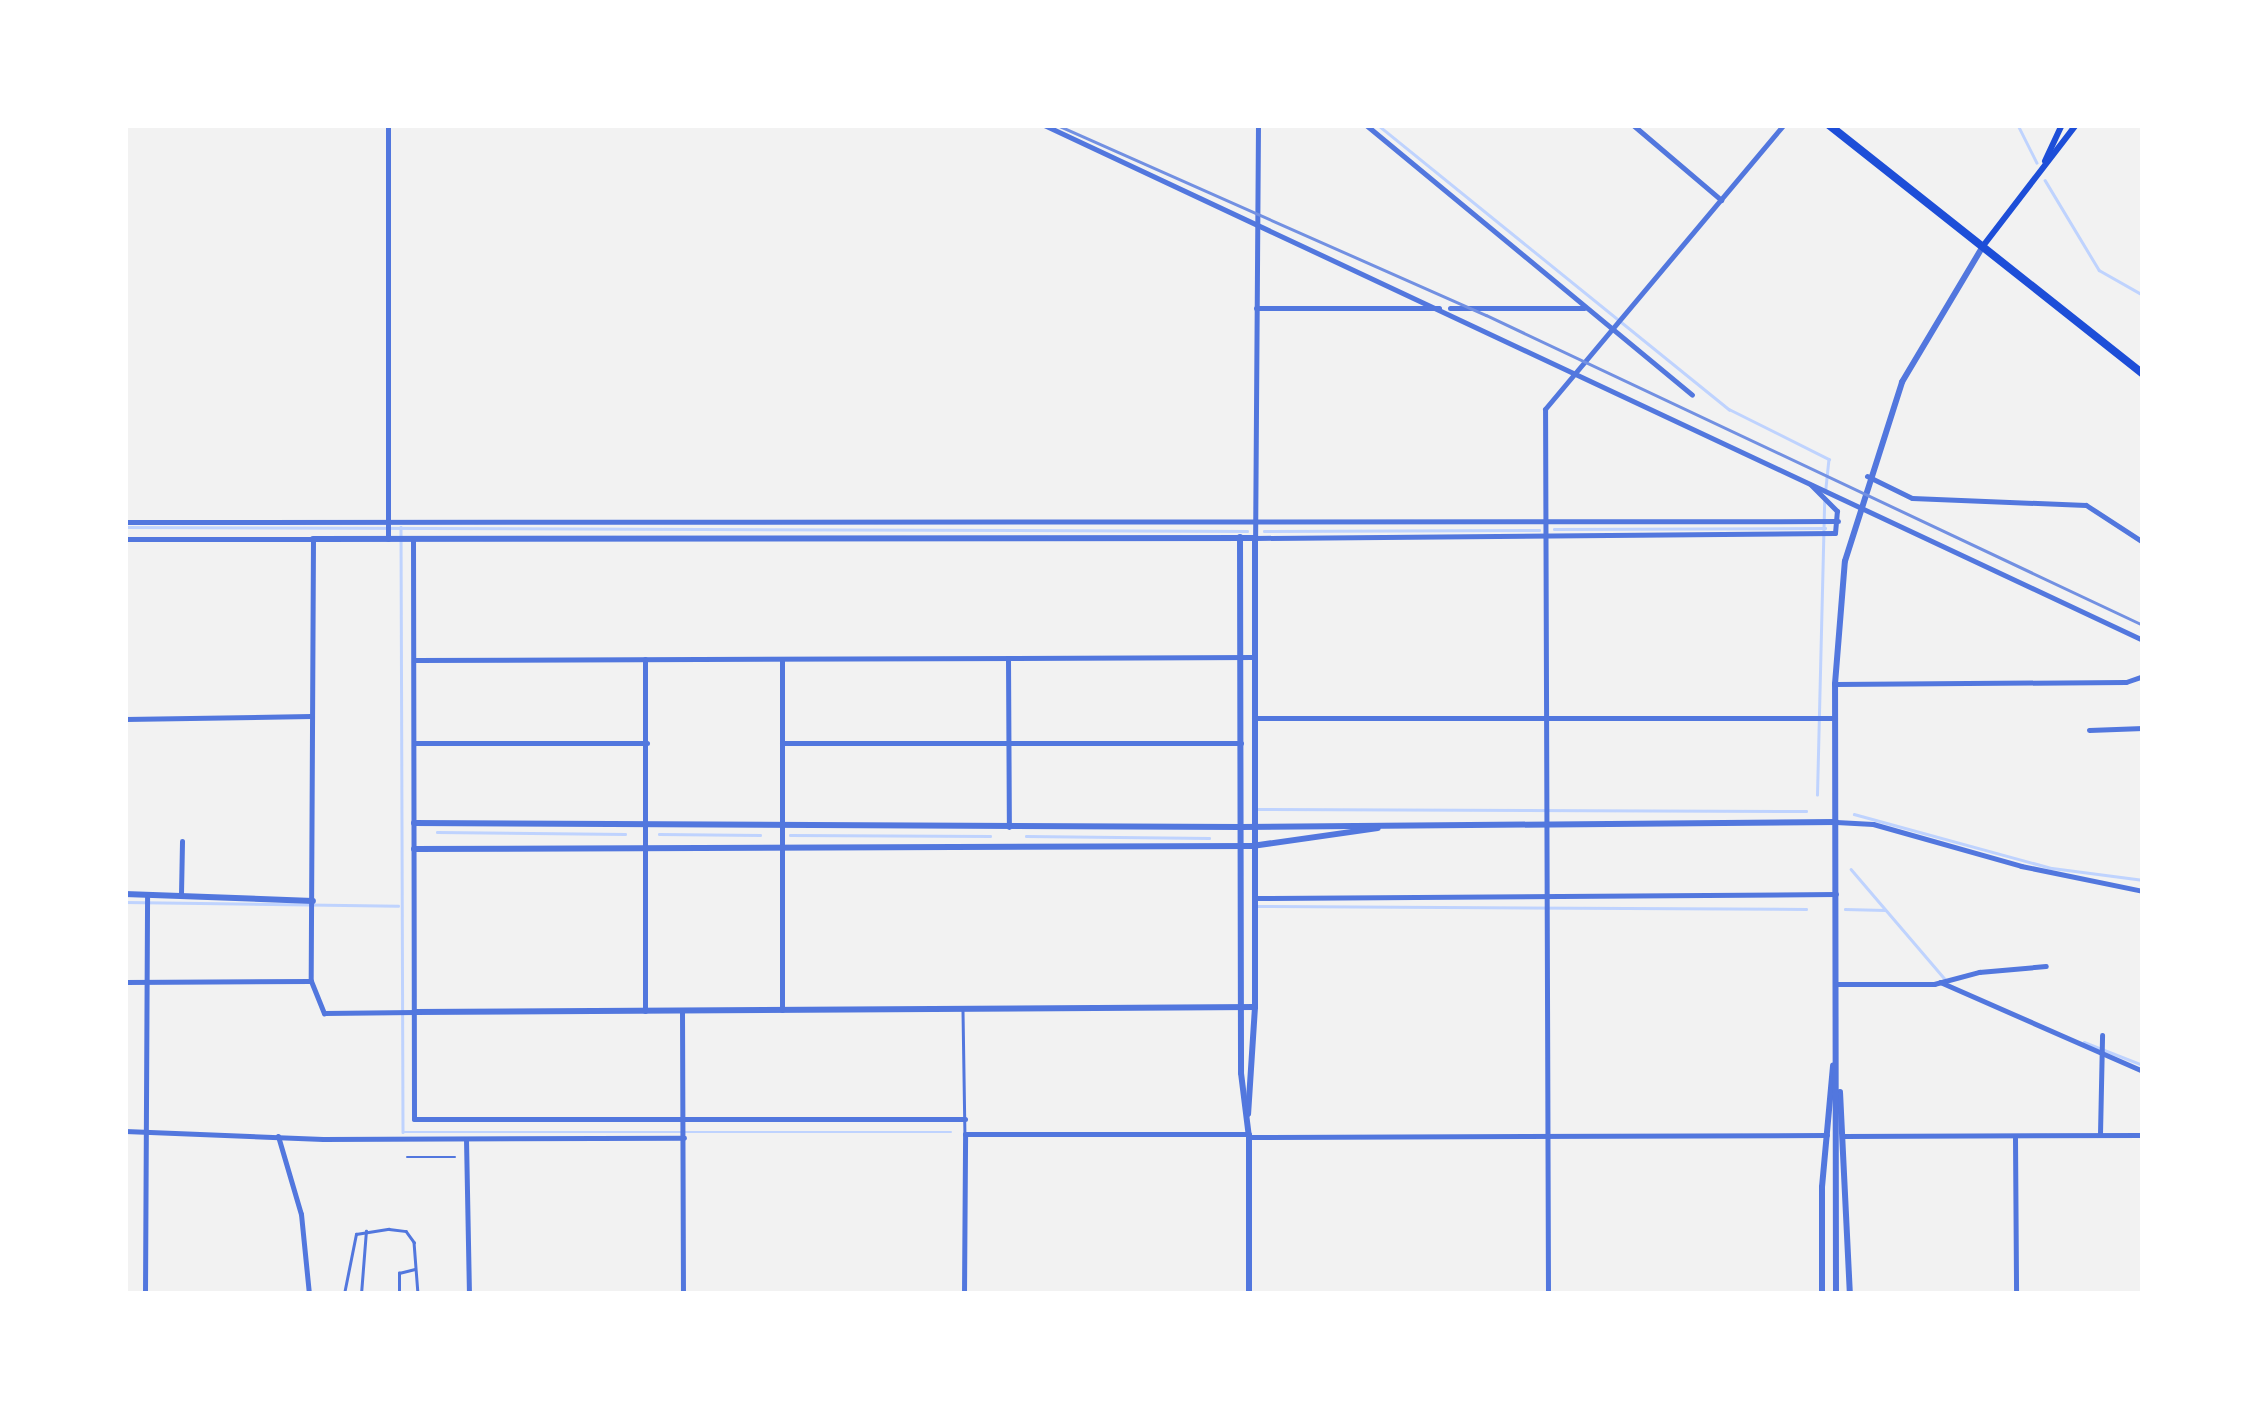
<!DOCTYPE html>
<style>
body{margin:0}
#map{position:relative;width:2268px;height:1419px;overflow:hidden;background:#f2f2f2;font-family:"Fira Sans Condensed",sans-serif}
div>[style]{position:absolute}
.stream>*{height:2.5px;margin:-1.25px;padding:0 1.25px;transform-origin:1.25px;border-radius:1.25px;background:#bfd3fe}
.service>*{height:2.5px;margin:-1.25px;padding:0 1.25px;transform-origin:1.25px;border-radius:1.25px;background:#5277de}
.minor>*{height:5px;margin:-2.5px;padding:0 2.5px;transform-origin:2.5px;border-radius:2.5px;background:#5277de}
.tertiary>*{height:6px;margin:-3px;padding:0 3px;transform-origin:3px;border-radius:3px;background:#5277de}
.secondary>*{height:6px;margin:-3px;padding:0 3px;transform-origin:3px;border-radius:3px;background:#1d4ed8}
.trunk>*{height:8px;margin:-4px;padding:0 4px;transform-origin:4px;border-radius:4px;background:#1d4ed8}
.rail>*{height:2.5px;margin:-1.25px;padding:0 1.25px;transform-origin:1.25px;border-radius:1.25px;background:#7290e2}
span{translate:-50% -50%;white-space:nowrap;text-align:center;line-height:1.15;-webkit-text-stroke:8px #fff;paint-order:stroke}
.frame{position:absolute;inset:0;border:128px solid #fff;pointer-events:none}
</style>
<div id="map">
<div class="stream">
<div style="left:1378px;top:125px;width:452px;rotate:39deg"></div>
<div style="left:1729px;top:409px;width:112px;rotate:26.6deg"></div>
<div style="left:1829px;top:459px;width:30px;rotate:96deg"></div>
<div style="left:2018px;top:125px;width:42px;rotate:63.4deg"></div>
<div style="left:2045px;top:180px;width:105px;rotate:59deg"></div>
<div style="left:2099px;top:270px;width:51px;rotate:29.6deg"></div>
<div style="left:125px;top:527px;width:1122px;rotate:0.2deg"></div>
<div style="left:401px;top:527px;width:605px;rotate:89.81deg"></div>
<div style="left:403px;top:1132px;width:548px"></div>
<div style="left:1554px;top:529px;width:271px;rotate:-0.2deg"></div>
<div style="left:1264px;top:531px;width:275px;rotate:-0.2deg"></div>
<div style="left:1817px;top:795px;width:293px;rotate:-88.6deg"></div>
<div style="left:1258px;top:809px;width:548px;rotate:0.21deg"></div>
<div style="left:1854px;top:814px;width:205px;rotate:15.3deg"></div>
<div style="left:2052px;top:868px;width:92px;rotate:7.5deg"></div>
<div style="left:437px;top:832px;width:188px;rotate:0.6deg"></div>
<div style="left:659px;top:834px;width:101px;rotate:0.6deg"></div>
<div style="left:790px;top:835px;width:200px;rotate:0.3deg"></div>
<div style="left:1026px;top:836px;width:183px;rotate:0.6deg"></div>
<div style="left:1851px;top:869px;width:145px;rotate:49.5deg"></div>
<div style="left:125px;top:902px;width:273px;rotate:0.8deg"></div>
<div style="left:1258px;top:906px;width:548px;rotate:0.31deg"></div>
<div style="left:1845px;top:909px;width:40px;rotate:1.4deg"></div>
<div style="left:2084px;top:1042px;width:63px;rotate:21.3deg"></div>
</div>
<div class="service">
<div style="left:963px;top:1011px;width:122px;rotate:89.1deg"></div>
<div style="left:407px;top:1157px;width:48px"></div>
<div style="left:344px;top:1294px;width:61px;rotate:-78.7deg"></div>
<div style="left:356px;top:1234px;width:33px;rotate:-9deg"></div>
<div style="left:389px;top:1229px;width:17px;rotate:7deg"></div>
<div style="left:406px;top:1231px;width:14px;rotate:54deg"></div>
<div style="left:414px;top:1242px;width:52px;rotate:85.6deg"></div>
<div style="left:361px;top:1294px;width:63px;rotate:-85.5deg"></div>
<div style="left:399px;top:1294px;width:21px;rotate:-90deg"></div>
<div style="left:399px;top:1273px;width:16px;rotate:-14deg"></div>
</div>
<div class="minor">
<div style="left:1044px;top:125px;width:1214px;rotate:25.11deg"></div>
<div style="left:1258px;top:125px;width:413px;rotate:90.4deg"></div>
<div style="left:1255px;top:538px;width:580px;rotate:-0.49deg"></div>
<div style="left:1835px;top:533px;width:22px;rotate:-85deg"></div>
<div style="left:1837px;top:511px;width:37px;rotate:-135deg"></div>
<div style="left:1366px;top:125px;width:423px;rotate:39.6deg"></div>
<div style="left:1633px;top:125px;width:116px;rotate:40.4deg"></div>
<div style="left:1256px;top:308px;width:183px"></div>
<div style="left:1450px;top:308px;width:134px"></div>
<div style="left:1867px;top:476px;width:50px;rotate:26.1deg"></div>
<div style="left:1912px;top:498px;width:174px;rotate:2.3deg"></div>
<div style="left:2086px;top:505px;width:68px;rotate:33deg"></div>
<div style="left:125px;top:522px;width:1713px;rotate:-0.03deg"></div>
<div style="left:413px;top:538px;width:581px;rotate:89.9deg"></div>
<div style="left:414px;top:1119px;width:551px"></div>
<div style="left:125px;top:539px;width:188px"></div>
<div style="left:313px;top:539px;width:442px;rotate:90.3deg"></div>
<div style="left:311px;top:981px;width:35px;rotate:68deg"></div>
<div style="left:324px;top:1013px;width:91px;rotate:-0.6deg"></div>
<div style="left:388px;top:539px;width:414px;rotate:-90deg"></div>
<div style="left:1008px;top:658px;width:169px;rotate:89.7deg"></div>
<div style="left:782px;top:659px;width:351px;rotate:90deg"></div>
<div style="left:415px;top:660px;width:839px;rotate:-0.2deg"></div>
<div style="left:1835px;top:684px;width:291px;rotate:-0.4deg"></div>
<div style="left:2126px;top:682px;width:18px;rotate:-19deg"></div>
<div style="left:1254px;top:718px;width:581px"></div>
<div style="left:125px;top:719px;width:186px;rotate:-0.9deg"></div>
<div style="left:2089px;top:730px;width:54px;rotate:-2.1deg"></div>
<div style="left:415px;top:743px;width:232px"></div>
<div style="left:782px;top:743px;width:459px"></div>
<div style="left:1836px;top:822px;width:37px;rotate:3deg"></div>
<div style="left:1873px;top:824px;width:154px;rotate:15.8deg"></div>
<div style="left:2021px;top:866px;width:125px;rotate:11.6deg"></div>
<div style="left:181px;top:894px;width:53px;rotate:-88.9deg"></div>
<div style="left:1254px;top:898px;width:582px;rotate:-0.39deg"></div>
<div style="left:125px;top:982px;width:186px;rotate:-0.3deg"></div>
<div style="left:1940px;top:982px;width:222px;rotate:23.7deg"></div>
<div style="left:1836px;top:984px;width:98px"></div>
<div style="left:1934px;top:984px;width:47px;rotate:-14.9deg"></div>
<div style="left:1979px;top:972px;width:67px;rotate:-5.1deg"></div>
<div style="left:645px;top:1011px;width:352px;rotate:-90deg"></div>
<div style="left:682px;top:1011px;width:283px;rotate:89.8deg"></div>
<div style="left:125px;top:1131px;width:198px;rotate:2.3deg"></div>
<div style="left:323px;top:1139px;width:361px;rotate:-0.2deg"></div>
<div style="left:2100px;top:1134px;width:99px;rotate:-88.8deg"></div>
<div style="left:278px;top:1136px;width:81px;rotate:73.6deg"></div>
<div style="left:301px;top:1214px;width:80px;rotate:84.3deg"></div>
<div style="left:1844px;top:1136px;width:299px;rotate:-0.2deg"></div>
<div style="left:1250px;top:1137px;width:577px;rotate:-0.2deg"></div>
<div style="left:2015px;top:1138px;width:156px;rotate:89.6deg"></div>
<div style="left:466px;top:1139px;width:155px;rotate:88.9deg"></div>
<div style="left:145px;top:1294px;width:400px;rotate:-89.7deg"></div>
<div style="left:964px;top:1294px;width:160px;rotate:-89.6deg"></div>
<div style="left:965px;top:1134px;width:284px"></div>
<div style="left:1548px;top:1294px;width:885px;rotate:-90.19deg"></div>
<div style="left:1545px;top:409px;width:371px;rotate:-50deg"></div>
</div>
<div class="tertiary">
<div style="left:1240px;top:537px;width:536px;rotate:89.89deg"></div>
<div style="left:1241px;top:1073px;width:64px;rotate:82.9deg"></div>
<div style="left:1249px;top:1137px;width:157px;rotate:90deg"></div>
<div style="left:313px;top:539px;width:942px;rotate:-0.06deg"></div>
<div style="left:1255px;top:538px;width:469px;rotate:90deg"></div>
<div style="left:1255px;top:1007px;width:107px;rotate:93.7deg"></div>
<div style="left:414px;top:823px;width:827px;rotate:0.28deg"></div>
<div style="left:1241px;top:827px;width:595px;rotate:-0.48deg"></div>
<div style="left:414px;top:849px;width:838px;rotate:-0.21deg"></div>
<div style="left:1252px;top:846px;width:127px;rotate:-8.1deg"></div>
<div style="left:125px;top:894px;width:188px;rotate:2.1deg"></div>
<div style="left:415px;top:1012px;width:840px;rotate:-0.34deg"></div>
<div style="left:1840px;top:1092px;width:202px;rotate:87.2deg"></div>
<div style="left:1822px;top:1294px;width:107px;rotate:-90deg"></div>
<div style="left:1822px;top:1187px;width:122px;rotate:-84.8deg"></div>
<div style="left:1836px;top:1294px;width:610px;rotate:-90.09deg"></div>
<div style="left:1835px;top:684px;width:123px;rotate:-85.4deg"></div>
<div style="left:1845px;top:561px;width:188px;rotate:-72.3deg"></div>
<div style="left:1902px;top:382px;width:158px;rotate:-59.2deg"></div>
</div>
<div class="secondary">
<div style="left:2045px;top:161px;width:40px;rotate:-65deg"></div>
<div style="left:1983px;top:246px;width:153px;rotate:-52.5deg"></div>
</div>
<div class="trunk">
<div style="left:1829px;top:125px;width:401px;rotate:38.4deg"></div>
</div>
<div class="rail">
<div style="left:1057px;top:125px;width:469px;rotate:23.9deg"></div>
<div style="left:1486px;top:315px;width:726px;rotate:25.26deg"></div>
</div>
<div class="frame"></div>
</div>
